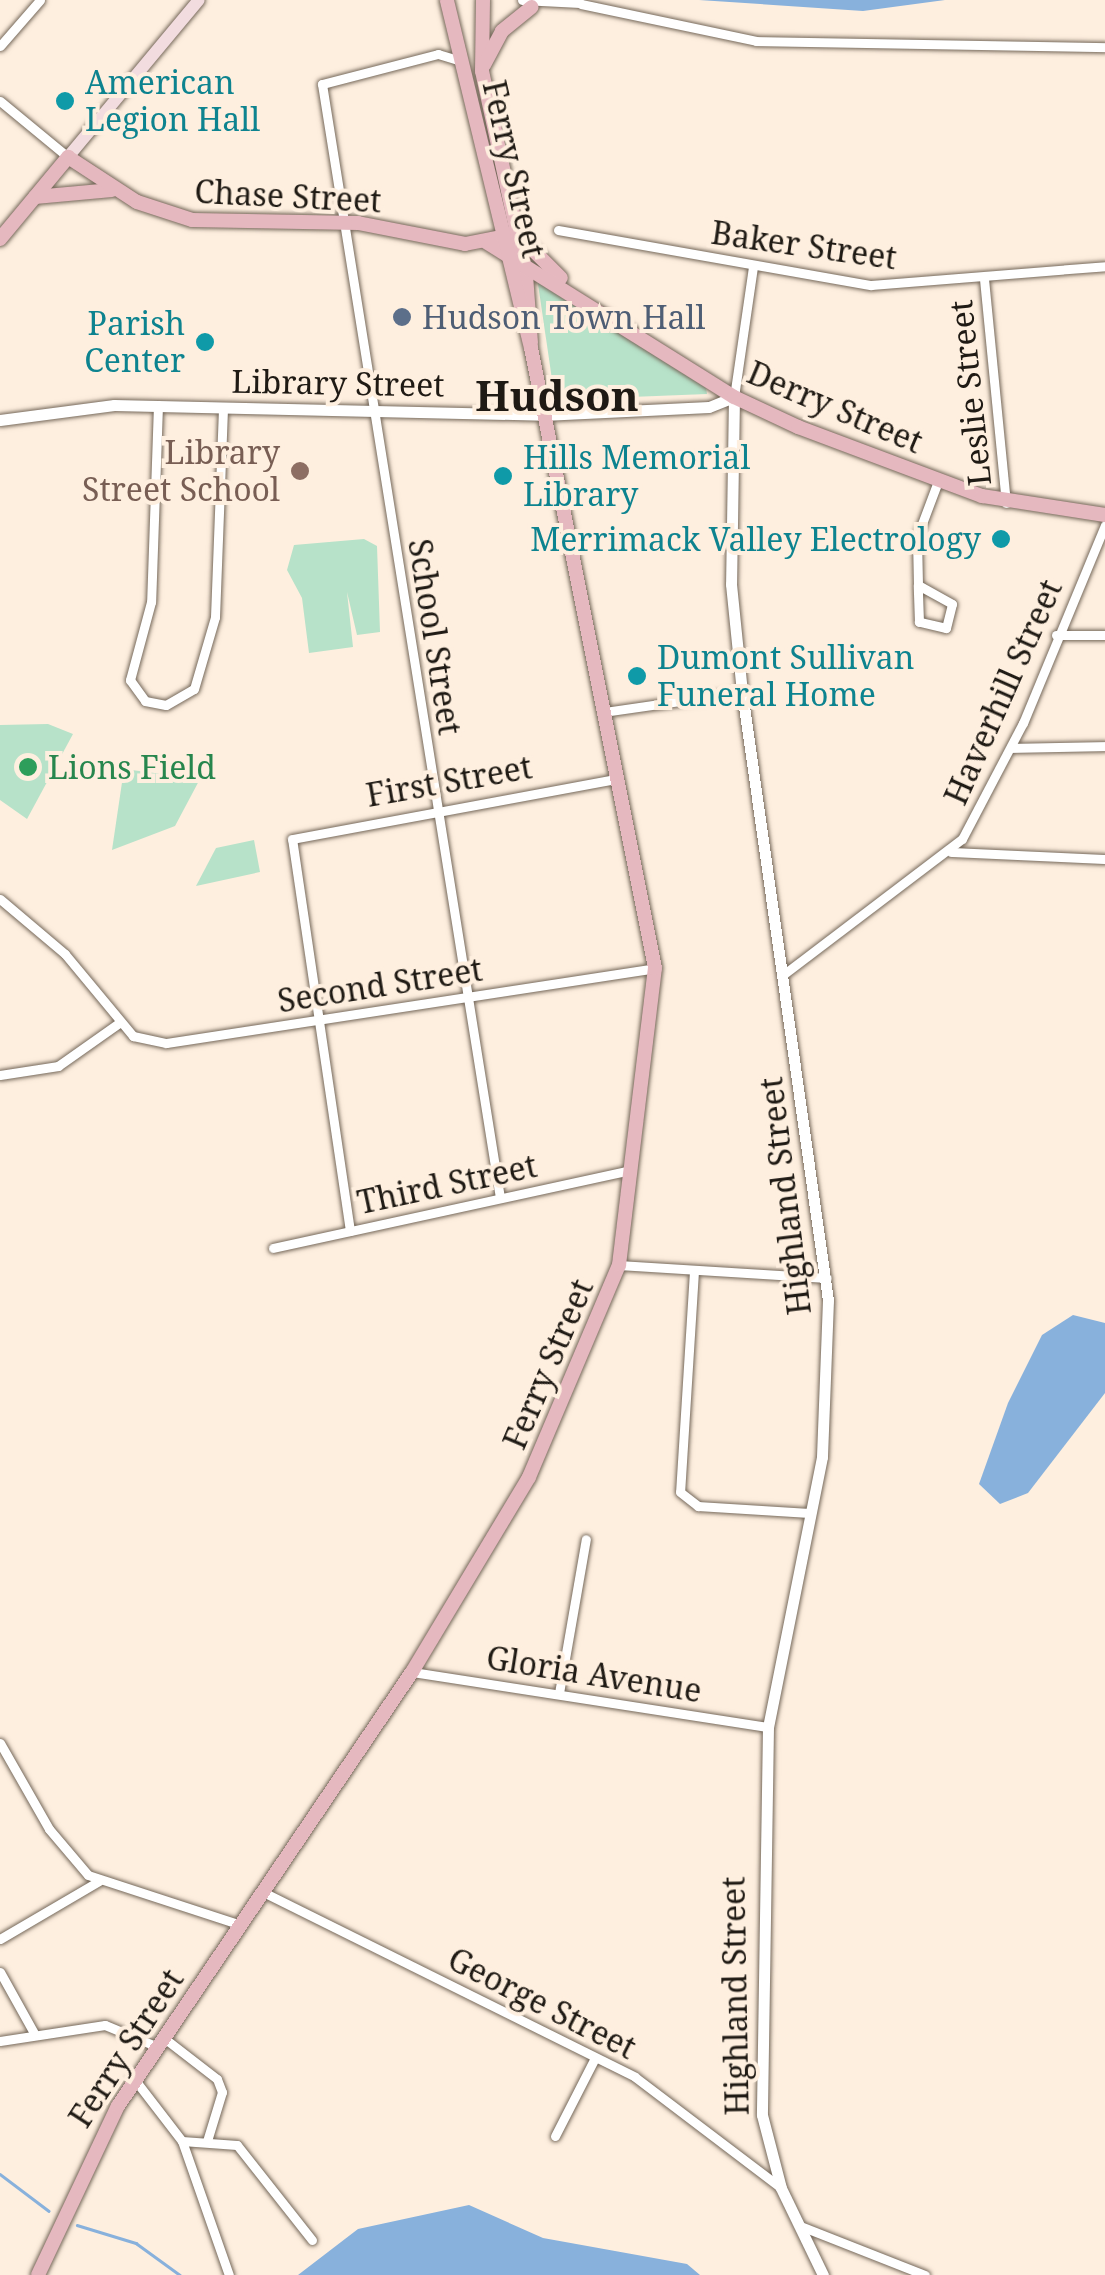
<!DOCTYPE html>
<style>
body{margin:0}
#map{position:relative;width:1105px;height:2275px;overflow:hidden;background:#feefdf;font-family:"Noto Serif",serif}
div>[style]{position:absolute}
.green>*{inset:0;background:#b7e2c9}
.water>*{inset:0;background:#88b1dc}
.stream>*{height:2.5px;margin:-1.25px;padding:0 1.25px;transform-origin:1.25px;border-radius:1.25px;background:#88b1dc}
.roads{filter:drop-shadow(0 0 2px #75685a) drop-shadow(0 0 2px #75685a)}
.minor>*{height:9px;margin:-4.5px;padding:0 4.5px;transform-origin:4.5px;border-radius:4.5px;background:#fff}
.tertiary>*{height:11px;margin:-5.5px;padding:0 5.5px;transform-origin:5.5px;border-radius:5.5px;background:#fff}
.secondary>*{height:12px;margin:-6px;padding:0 6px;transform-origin:6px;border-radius:6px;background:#f2dcdf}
.primary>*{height:14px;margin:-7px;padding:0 7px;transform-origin:7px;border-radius:7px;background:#e5b8bf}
.dots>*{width:28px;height:28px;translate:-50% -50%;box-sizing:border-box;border:5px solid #feefdf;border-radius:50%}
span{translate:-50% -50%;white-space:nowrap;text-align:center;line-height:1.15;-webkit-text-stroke:8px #feefdf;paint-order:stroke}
.culture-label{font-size:32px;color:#0d838f}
.left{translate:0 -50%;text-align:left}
.right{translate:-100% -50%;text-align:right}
.street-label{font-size:32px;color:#1f1a14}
.service-label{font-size:32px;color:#4e5e75}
.education-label{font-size:32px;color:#785e54}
.leisure-label{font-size:32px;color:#27864d}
.district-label{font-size:42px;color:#1f1a14;font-weight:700}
</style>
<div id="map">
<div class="green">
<div style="clip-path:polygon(537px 277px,706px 388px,707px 394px,555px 400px)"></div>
<div style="clip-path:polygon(364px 539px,377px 546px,380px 632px,357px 635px,347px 592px,353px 647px,309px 653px,302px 598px,287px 570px,294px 545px)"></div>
<div style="clip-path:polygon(48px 724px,73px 734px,27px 819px,0 800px,0 725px)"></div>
<div style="clip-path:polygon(124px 769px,200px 779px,175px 826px,112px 850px)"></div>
<div style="clip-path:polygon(254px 840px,260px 872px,196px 886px,216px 848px)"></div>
</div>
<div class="water">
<div style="clip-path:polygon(699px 0,945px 0,863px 11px)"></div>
<div style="clip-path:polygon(1073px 1315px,1105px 1323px,1105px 1393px,1028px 1493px,1000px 1504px,979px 1484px,1008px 1403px,1042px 1335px)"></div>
<div style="clip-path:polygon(469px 2205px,543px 2238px,687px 2264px,700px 2275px,298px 2275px,358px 2229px)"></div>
</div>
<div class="stream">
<div style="left:0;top:2174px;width:61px;rotate:37.1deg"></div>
<div style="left:77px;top:2225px;width:62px;rotate:17deg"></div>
<div style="left:136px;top:2243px;width:54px;rotate:36deg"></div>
</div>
<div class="roads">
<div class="minor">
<div style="left:522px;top:0;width:58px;rotate:3deg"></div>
<div style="left:581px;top:4px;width:179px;rotate:11.9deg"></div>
<div style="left:756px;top:41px;width:349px;rotate:1deg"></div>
<div style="left:0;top:46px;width:61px;rotate:-49deg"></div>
<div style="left:461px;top:61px;width:24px;rotate:-163deg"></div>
<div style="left:438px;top:54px;width:120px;rotate:165.5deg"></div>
<div style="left:322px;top:84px;width:1128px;rotate:80.92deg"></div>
<div style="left:0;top:101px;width:88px;rotate:39.5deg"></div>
<div style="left:558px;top:230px;width:318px;rotate:10deg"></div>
<div style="left:871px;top:285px;width:235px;rotate:-4.6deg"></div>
<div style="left:984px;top:279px;width:225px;rotate:84.4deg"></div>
<div style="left:734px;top:397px;width:132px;rotate:-81.7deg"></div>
<div style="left:158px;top:405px;width:197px;rotate:92deg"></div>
<div style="left:151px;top:602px;width:81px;rotate:105.1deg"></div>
<div style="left:130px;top:680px;width:26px;rotate:54deg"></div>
<div style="left:145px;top:701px;width:21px;rotate:11deg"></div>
<div style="left:166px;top:705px;width:32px;rotate:-30deg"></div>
<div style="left:194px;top:689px;width:75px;rotate:-73.7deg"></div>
<div style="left:215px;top:617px;width:209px;rotate:-87.8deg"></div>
<div style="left:918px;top:585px;width:39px;rotate:29deg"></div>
<div style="left:952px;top:604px;width:25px;rotate:104deg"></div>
<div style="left:946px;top:628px;width:28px;rotate:-167deg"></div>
<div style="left:919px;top:622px;width:37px;rotate:-92deg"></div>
<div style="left:918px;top:585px;width:48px;rotate:-91.2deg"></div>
<div style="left:917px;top:537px;width:60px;rotate:-69.4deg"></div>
<div style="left:1056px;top:635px;width:49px"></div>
<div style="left:604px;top:712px;width:139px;rotate:-8.2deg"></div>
<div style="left:1012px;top:748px;width:93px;rotate:-1.2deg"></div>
<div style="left:951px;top:852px;width:154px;rotate:2.6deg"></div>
<div style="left:0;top:899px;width:85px;rotate:40.2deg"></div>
<div style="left:65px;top:954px;width:107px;rotate:50.3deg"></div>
<div style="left:133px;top:1036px;width:34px;rotate:12deg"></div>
<div style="left:166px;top:1043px;width:495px;rotate:-8.7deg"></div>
<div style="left:784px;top:974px;width:223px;rotate:-37.2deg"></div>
<div style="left:962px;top:839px;width:131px;rotate:-62.3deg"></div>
<div style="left:1023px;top:723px;width:214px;rotate:-67.5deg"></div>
<div style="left:0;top:1075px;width:59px;rotate:-8.8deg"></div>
<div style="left:58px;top:1066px;width:75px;rotate:-35.2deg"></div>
<div style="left:350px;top:1231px;width:396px;rotate:-98.4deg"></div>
<div style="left:292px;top:839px;width:330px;rotate:-10.5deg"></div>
<div style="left:273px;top:1248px;width:367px;rotate:-12.3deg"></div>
<div style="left:619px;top:1265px;width:208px;rotate:3.6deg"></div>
<div style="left:694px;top:1271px;width:221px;rotate:93.6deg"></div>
<div style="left:680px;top:1492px;width:23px;rotate:38deg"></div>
<div style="left:698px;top:1506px;width:111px;rotate:3.6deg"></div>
<div style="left:412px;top:1672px;width:360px;rotate:8.8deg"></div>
<div style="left:559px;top:1693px;width:156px;rotate:-80.1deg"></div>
<div style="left:0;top:1743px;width:99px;rotate:60.3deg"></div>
<div style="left:49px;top:1829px;width:60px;rotate:49.7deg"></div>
<div style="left:88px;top:1875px;width:161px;rotate:18.1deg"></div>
<div style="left:263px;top:1892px;width:415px;rotate:26.4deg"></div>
<div style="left:635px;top:2077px;width:183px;rotate:37.2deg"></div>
<div style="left:0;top:1939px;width:115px;rotate:-30.4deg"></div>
<div style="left:0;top:1972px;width:70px;rotate:60.9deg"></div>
<div style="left:164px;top:2038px;width:67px;rotate:37.7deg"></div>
<div style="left:217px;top:2079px;width:14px;rotate:69deg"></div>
<div style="left:222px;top:2092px;width:51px;rotate:107deg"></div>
<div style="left:0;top:2041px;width:106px;rotate:-8.7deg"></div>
<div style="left:105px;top:2025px;width:57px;rotate:22.5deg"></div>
<div style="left:135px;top:2080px;width:77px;rotate:52.4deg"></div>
<div style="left:182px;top:2141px;width:142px;rotate:70.7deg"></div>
<div style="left:555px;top:2136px;width:88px;rotate:-62.9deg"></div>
<div style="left:182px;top:2141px;width:55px;rotate:4.2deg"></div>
<div style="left:237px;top:2145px;width:121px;rotate:51.7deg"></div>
<div style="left:803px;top:2227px;width:131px;rotate:21.5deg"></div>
</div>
<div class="tertiary">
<div style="left:0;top:420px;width:115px;rotate:-7.5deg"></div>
<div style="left:114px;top:405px;width:429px;rotate:1.3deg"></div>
<div style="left:543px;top:415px;width:166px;rotate:-2.8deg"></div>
<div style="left:709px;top:407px;width:27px;rotate:-22deg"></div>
<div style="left:734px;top:397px;width:187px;rotate:90.9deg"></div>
<div style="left:731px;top:584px;width:109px;rotate:84.2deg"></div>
<div style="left:742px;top:692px;width:614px;rotate:81.95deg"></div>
<div style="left:828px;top:1300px;width:157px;rotate:92.2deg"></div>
<div style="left:822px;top:1457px;width:275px;rotate:101.3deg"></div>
<div style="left:768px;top:1727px;width:388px;rotate:90.9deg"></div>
<div style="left:762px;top:2115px;width:75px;rotate:75.4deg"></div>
<div style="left:781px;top:2188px;width:97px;rotate:64.2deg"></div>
</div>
<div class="secondary">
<div style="left:68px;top:157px;width:204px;rotate:-50.2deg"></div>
</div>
<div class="primary">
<div style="left:483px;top:0;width:71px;rotate:90.8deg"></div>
<div style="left:482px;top:71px;width:209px;rotate:77.8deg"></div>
<div style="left:526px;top:275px;width:68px;rotate:85.8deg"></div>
<div style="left:484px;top:65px;width:38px;rotate:-62deg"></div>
<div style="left:502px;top:31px;width:38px;rotate:-39deg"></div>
<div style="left:35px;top:197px;width:77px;rotate:-5.2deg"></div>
<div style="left:517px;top:234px;width:62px;rotate:45deg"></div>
<div style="left:0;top:239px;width:107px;rotate:-50.3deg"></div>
<div style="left:68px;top:157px;width:82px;rotate:33.1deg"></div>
<div style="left:137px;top:202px;width:58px;rotate:18.1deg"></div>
<div style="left:192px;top:220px;width:166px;rotate:1deg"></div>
<div style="left:358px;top:223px;width:109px;rotate:11.1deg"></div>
<div style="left:465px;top:244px;width:53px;rotate:-10.9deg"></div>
<div style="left:486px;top:242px;width:292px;rotate:32deg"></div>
<div style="left:734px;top:397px;width:71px;rotate:25.1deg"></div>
<div style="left:798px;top:427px;width:197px;rotate:20.6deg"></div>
<div style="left:982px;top:496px;width:124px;rotate:8.8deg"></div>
<div style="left:38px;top:2275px;width:187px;rotate:-64.7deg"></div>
<div style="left:118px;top:2106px;width:524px;rotate:-55.89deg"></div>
<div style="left:412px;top:1672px;width:227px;rotate:-59deg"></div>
<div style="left:529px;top:1477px;width:230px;rotate:-67deg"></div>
<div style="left:619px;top:1265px;width:299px;rotate:-83.1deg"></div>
<div style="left:655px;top:968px;width:632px;rotate:-101.31deg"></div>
<div style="left:531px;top:348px;width:358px;rotate:-103.6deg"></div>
</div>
</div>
<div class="dots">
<div style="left:65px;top:101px;background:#0f9aa8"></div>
<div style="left:402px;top:317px;background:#5c6f8a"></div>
<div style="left:205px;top:342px;background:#0f9aa8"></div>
<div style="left:300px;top:471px;background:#8d6e63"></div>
<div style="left:503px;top:476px;background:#0f9aa8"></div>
<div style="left:1001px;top:539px;background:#0f9aa8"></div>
<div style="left:637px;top:676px;background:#0f9aa8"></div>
<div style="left:28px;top:767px;background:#2e9e5b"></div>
</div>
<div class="culture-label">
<span class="left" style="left:85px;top:101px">American<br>Legion Hall</span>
<span class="right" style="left:185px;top:342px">Parish<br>Center</span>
<span class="left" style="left:523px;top:476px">Hills Memorial<br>Library</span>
<span class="right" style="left:981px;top:539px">Merrimack Valley Electrology</span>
<span class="left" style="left:657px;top:676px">Dumont Sullivan<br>Funeral Home</span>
</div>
<div class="street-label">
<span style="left:514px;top:169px;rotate:77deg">Ferry Street</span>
<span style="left:288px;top:196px;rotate:3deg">Chase Street</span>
<span style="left:804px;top:245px;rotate:8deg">Baker Street</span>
<span style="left:338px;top:383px;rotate:1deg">Library Street</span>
<span style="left:970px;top:393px;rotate:-96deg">Leslie Street</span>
<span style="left:835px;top:407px;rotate:23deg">Derry Street</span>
<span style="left:435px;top:637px;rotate:81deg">School Street</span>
<span style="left:1003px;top:692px;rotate:-66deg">Haverhill Street</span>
<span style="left:449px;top:781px;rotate:-10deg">First Street</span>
<span style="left:380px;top:985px;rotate:-9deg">Second Street</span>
<span style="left:447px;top:1184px;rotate:-12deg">Third Street</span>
<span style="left:785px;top:1196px;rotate:-97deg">Highland Street</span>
<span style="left:548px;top:1364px;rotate:-67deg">Ferry Street</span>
<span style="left:594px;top:1674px;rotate:9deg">Gloria Avenue</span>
<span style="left:735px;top:1996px;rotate:-91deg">Highland Street</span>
<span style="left:542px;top:2003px;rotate:27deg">George Street</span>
<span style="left:126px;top:2048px;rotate:-57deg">Ferry Street</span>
</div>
<div class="service-label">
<span class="left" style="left:422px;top:317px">Hudson Town Hall</span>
</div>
<div class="education-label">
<span class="right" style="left:280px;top:471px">Library<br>Street School</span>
</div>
<div class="leisure-label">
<span class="left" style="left:48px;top:767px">Lions Field</span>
</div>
<div class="district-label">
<span style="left:557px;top:395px">Hudson</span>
</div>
</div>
